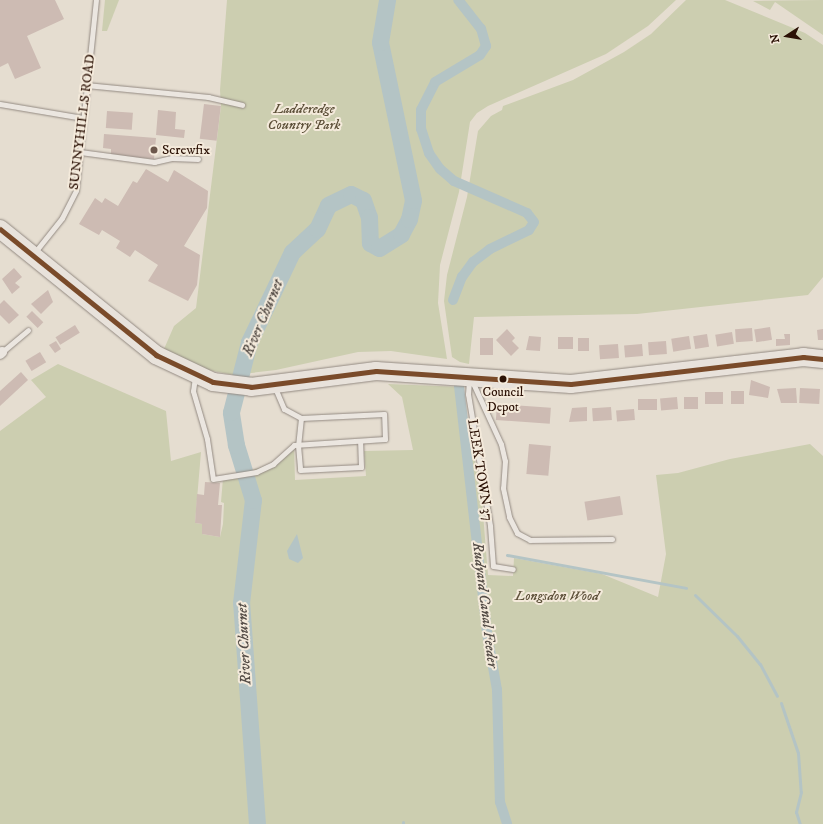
<!DOCTYPE html>
<style>
body{margin:0}
#map{position:relative;width:823px;height:824px;overflow:hidden;background:#e5ddd0;font-family:"IM FELL DW Pica",serif}
div>[style]{position:absolute}
.green>*{inset:0;background:#ccceb0}
.water>*{inset:0;background:#b4c4c5}
.stream>*{height:3px;margin:-1.5px;padding:0 1.5px;transform-origin:1.5px;border-radius:1.5px;background:#b4c4c5}
.canal>*{height:10px;margin:-5px;padding:0 5px;transform-origin:5px;border-radius:5px;background:#b4c4c5}
.river>*{height:17px;margin:-8.5px;padding:0 8.5px;transform-origin:8.5px;border-radius:8.5px;background:#b4c4c5}
.building>*{inset:0;background:#cdbbb3;transform-origin:0 0}
.roads{filter:drop-shadow(0 0 1px #938a82) drop-shadow(0 0 1px #938a82)}
.lane>*{height:5px;margin:-2.5px;padding:0 2.5px;transform-origin:2.5px;border-radius:2.5px;background:#ebe6e0}
.street>*{height:10px;margin:-5px;padding:0 5px;transform-origin:5px;border-radius:5px;background:#ebe6e0}
.highway>*{height:18px;margin:-9px;padding:0 9px;transform-origin:9px;border-radius:9px;background:#e8e2db}
.bus-1>*{height:5px;margin:-2.5px;padding:0 2.5px;transform-origin:2.5px;border-radius:2.5px;background:#7a4b2a}
.dots>*{width:11px;height:11px;translate:-50% -50%;box-sizing:border-box;border:2px solid #f4eadb;border-radius:50%}
span{translate:-50% -50%;white-space:nowrap;text-align:center;line-height:1.15;-webkit-text-stroke:4px #f4eadb;paint-order:stroke}
.bus-label{font-size:13px;color:#2b1105}
.park-label{font-size:14px;color:#5c4f38;font-style:italic}
.street-label{font-size:14px;color:#2b1105}
.poi-label{font-size:14px;color:#2b1105}
.left{translate:0 -50%;text-align:left}
.water-label{font-size:15px;color:#544c46;font-style:italic}
.north{position:absolute;left:767px;top:16px;width:40px;height:40px;-webkit-text-stroke:3px #f4eadb;paint-order:stroke;rotate:258deg;font-size:11px;font-weight:700;line-height:16px;text-align:center;color:#2b1105}
.north::after{content:'';display:block;margin:auto;width:14px;height:18px;background:#2b1105;clip-path:polygon(50% 0,100% 100%,50% 72%,0 100%)}
</style>
<div id="map">
<div class="green">
<div style="clip-path:polygon(105px 0,119px 0,107px 31px,102px 31px)"></div>
<div style="clip-path:polygon(227px 0,676px 0,648px 26px,606px 54px,488px 106px,477px 113px,470px 122px,459px 192px,440px 265px,438px 303px,447px 359px,391px 351px,358px 352px,276px 370px,234px 375px,197px 368px,164px 349px,174px 326px,196px 308px,221px 106px,220px 90px)"></div>
<div style="clip-path:polygon(686px 0,725px 0,805px 33px,823px 45px,823px 277px,808px 295px,637px 314px,474px 317px,469px 364px,460px 362px,452px 357px,444px 301px,447px 275px,467px 197px,478px 131px,491px 116px,502px 110px,503px 106px,573px 80px,624px 52px,651px 34px)"></div>
<div style="clip-path:polygon(823px 0,823px 35px,775px 2px,770px 10px,753px 1px)"></div>
<div style="clip-path:polygon(58px 364px,166px 411px,171px 461px,201px 452px,195px 523px,202px 524px,202px 534px,220px 537px,223px 524px,224px 503px,221px 502px,223px 478px,273px 464px,294px 445px,295px 480px,366px 476px,364px 451px,413px 450px,402px 397px,388px 384px,462px 387px,482px 501px,488px 575px,513px 576px,514px 558px,602px 574px,658px 597px,666px 554px,656px 475px,678px 473px,730px 459px,810px 444px,823px 456px,823px 824px,0 824px,0 431px,46px 397px,31px 380px)"></div>
</div>
<div class="water">
<div style="clip-path:polygon(297px 534px,303px 558px,298px 563px,289px 559px,287px 551px)"></div>
</div>
<div class="stream">
<div style="left:507px;top:555px;width:182px;rotate:10.4deg"></div>
<div style="left:695px;top:595px;width:59px;rotate:44.3deg"></div>
<div style="left:737px;top:636px;width:36px;rotate:51deg"></div>
<div style="left:760px;top:664px;width:36px;rotate:62deg"></div>
<div style="left:781px;top:703px;width:53px;rotate:71.2deg"></div>
<div style="left:798px;top:753px;width:39px;rotate:86deg"></div>
<div style="left:801px;top:792px;width:21px;rotate:104deg"></div>
<div style="left:796px;top:812px;width:13px;rotate:72deg"></div>
<div style="left:403px;top:822px;width:2px;rotate:90deg"></div>
</div>
<div class="canal">
<div style="left:453px;top:300px;width:25px;rotate:-69deg"></div>
<div style="left:462px;top:277px;width:19px;rotate:-54deg"></div>
<div style="left:473px;top:262px;width:21px;rotate:-37deg"></div>
<div style="left:490px;top:249px;width:43px;rotate:-26deg"></div>
<div style="left:529px;top:230px;width:9px;rotate:-58deg"></div>
<div style="left:534px;top:222px;width:11px;rotate:-128deg"></div>
<div style="left:527px;top:213px;width:80px;rotate:-156.3deg"></div>
<div style="left:454px;top:181px;width:18px;rotate:-139deg"></div>
<div style="left:440px;top:169px;width:19px;rotate:-125deg"></div>
<div style="left:429px;top:153px;width:25px;rotate:-108deg"></div>
<div style="left:421px;top:129px;width:19px;rotate:-90deg"></div>
<div style="left:421px;top:110px;width:31px;rotate:-63deg"></div>
<div style="left:435px;top:82px;width:52px;rotate:-31deg"></div>
<div style="left:480px;top:55px;width:11px;rotate:-56deg"></div>
<div style="left:486px;top:46px;width:18px;rotate:-106deg"></div>
<div style="left:481px;top:29px;width:37px;rotate:-128deg"></div>
<div style="left:459px;top:386px;width:249px;rotate:83.5deg"></div>
<div style="left:487px;top:633px;width:58px;rotate:80deg"></div>
<div style="left:497px;top:690px;width:112px;rotate:88.5deg"></div>
<div style="left:500px;top:802px;width:23px;rotate:72deg"></div>
</div>
<div class="river">
<div style="left:257px;top:824px;width:222px;rotate:-94.1deg"></div>
<div style="left:241px;top:603px;width:104px;rotate:-83.4deg"></div>
<div style="left:253px;top:500px;width:58px;rotate:-107.2deg"></div>
<div style="left:236px;top:445px;width:33px;rotate:-99deg"></div>
<div style="left:231px;top:412px;width:72px;rotate:-75.6deg"></div>
<div style="left:249px;top:342px;width:100px;rotate:-64.5deg"></div>
<div style="left:292px;top:252px;width:34px;rotate:-43deg"></div>
<div style="left:317px;top:229px;width:26px;rotate:-65deg"></div>
<div style="left:328px;top:205px;width:25px;rotate:-26deg"></div>
<div style="left:351px;top:194px;width:13px;rotate:27deg"></div>
<div style="left:363px;top:200px;width:18px;rotate:71deg"></div>
<div style="left:369px;top:217px;width:26px;rotate:88deg"></div>
<div style="left:370px;top:243px;width:10px;rotate:29deg"></div>
<div style="left:379px;top:248px;width:26px;rotate:-32deg"></div>
<div style="left:401px;top:234px;width:17px;rotate:-62deg"></div>
<div style="left:409px;top:219px;width:19px;rotate:-78deg"></div>
<div style="left:413px;top:200px;width:161px;rotate:-101.8deg"></div>
<div style="left:380px;top:42px;width:43px;rotate:-80.5deg"></div>
</div>
<div class="building">
<div style="clip-path:polygon(0 0,55px 0,64px 19px,27px 36px,41px 68px,15px 79px,8px 63px,0 67px)"></div>
<div style="left:204px;top:104px;width:17px;height:35px;rotate:7deg"></div>
<div style="clip-path:polygon(158px 110px,176px 112px,175px 129px,185px 130px,184px 138px,156px 135px)"></div>
<div style="left:107px;top:111px;width:26px;height:17px;rotate:4deg"></div>
<div style="clip-path:polygon(104px 134px,156px 138px,154px 159px,111px 156px,111px 149px,103px 148px)"></div>
<div style="clip-path:polygon(146px 169px,168px 182px,174px 170px,208px 191px,207px 208px,184px 246px,200px 255px,197px 285px,188px 301px,148px 281px,158px 265px,135px 250px,130px 257px,116px 248px,120px 241px,102px 230px,99px 235px,79px 224px,95px 198px,102px 203px,105px 198px,118px 206px,133px 181px,137px 183px)"></div>
<div style="clip-path:polygon(14px 268px,22px 277px,15px 283px,20px 287px,12px 294px,2px 279px)"></div>
<div style="clip-path:polygon(48px 290px,53px 302px,41px 314px,31px 304px)"></div>
<div style="clip-path:polygon(4px 300px,19px 315px,9px 324px,0 315px,0 304px)"></div>
<div style="left:32px;top:311px;width:16px;height:8px;rotate:45deg"></div>
<div style="left:75px;top:325px;width:9px;height:23px;rotate:58deg"></div>
<div style="left:770px;top:327px;width:13px;height:16px;rotate:81deg"></div>
<div style="left:752px;top:328px;width:13px;height:17px;rotate:86deg"></div>
<div style="clip-path:polygon(507px 329px,515px 338px,512px 341px,519px 348px,511px 356px,496px 340px)"></div>
<div style="clip-path:polygon(823px 329px,823px 340px,818px 340px,817px 330px)"></div>
<div style="left:732px;top:332px;width:12px;height:17px;rotate:81deg"></div>
<div style="left:707px;top:334px;width:13px;height:14px;rotate:81deg"></div>
<div style="clip-path:polygon(784px 334px,790px 334px,790px 345px,776px 346px,776px 339px,785px 339px)"></div>
<div style="clip-path:polygon(529px 336px,541px 337px,540px 351px,526px 350px)"></div>
<div style="left:689px;top:336px;width:13px;height:18px;rotate:81deg"></div>
<div style="left:558px;top:337px;width:15px;height:12px"></div>
<div style="left:480px;top:338px;width:13px;height:17px"></div>
<div style="left:578px;top:338px;width:11px;height:13px"></div>
<div style="clip-path:polygon(56px 341px,61px 349px,55px 353px,49px 345px)"></div>
<div style="left:666px;top:341px;width:13px;height:18px;rotate:86deg"></div>
<div style="left:618px;top:344px;width:14px;height:19px;rotate:86deg"></div>
<div style="left:642px;top:344px;width:12px;height:18px;rotate:85deg"></div>
<div style="left:40px;top:352px;width:12px;height:17px;rotate:59deg"></div>
<div style="clip-path:polygon(21px 372px,28px 380px,0 406px,0 391px)"></div>
<div style="clip-path:polygon(751px 380px,770px 387px,768px 398px,749px 395px)"></div>
<div style="clip-path:polygon(796px 388px,797px 403px,781px 403px,777px 389px)"></div>
<div style="left:800px;top:388px;width:20px;height:15px;rotate:3deg"></div>
<div style="left:731px;top:391px;width:13px;height:13px"></div>
<div style="left:723px;top:392px;width:12px;height:18px;rotate:90deg"></div>
<div style="left:677px;top:397px;width:12px;height:17px;rotate:85deg"></div>
<div style="left:684px;top:397px;width:14px;height:12px"></div>
<div style="left:638px;top:399px;width:19px;height:11px"></div>
<div style="left:497px;top:404px;width:54px;height:16px;rotate:4deg"></div>
<div style="clip-path:polygon(587px 407px,587px 421px,569px 422px,572px 408px)"></div>
<div style="left:611px;top:407px;width:13px;height:19px;rotate:86deg"></div>
<div style="left:634px;top:409px;width:11px;height:18px;rotate:85deg"></div>
<div style="left:529px;top:444px;width:22px;height:30px;rotate:5deg"></div>
<div style="clip-path:polygon(205px 482px,220px 483px,218px 505px,222px 505px,220px 537px,202px 534px,202px 524px,195px 523px,197px 494px,204px 495px)"></div>
<div style="left:620px;top:496px;width:19px;height:36px;rotate:81deg"></div>
</div>
<div class="roads">
<div class="lane">
<div style="left:86px;top:85px;width:123px;rotate:5.6deg"></div>
<div style="left:208px;top:97px;width:35px;rotate:13deg"></div>
<div style="left:0;top:104px;width:84px;rotate:9.6deg"></div>
<div style="left:80px;top:152px;width:75px;rotate:7.7deg"></div>
<div style="left:154px;top:162px;width:18px;rotate:-13deg"></div>
<div style="left:172px;top:158px;width:26px;rotate:2deg"></div>
<div style="left:35px;top:252px;width:43px;rotate:-51.5deg"></div>
<div style="left:62px;top:218px;width:31px;rotate:-63deg"></div>
<div style="left:76px;top:190px;width:191px;rotate:-84deg"></div>
<div style="left:2px;top:352px;width:34px;rotate:-40deg"></div>
<div style="left:195px;top:377px;width:14px;rotate:98deg"></div>
<div style="left:193px;top:391px;width:50px;rotate:73.7deg"></div>
<div style="left:207px;top:439px;width:40px;rotate:81.5deg"></div>
<div style="left:213px;top:479px;width:44px;rotate:-9.2deg"></div>
<div style="left:256px;top:472px;width:19px;rotate:-25deg"></div>
<div style="left:273px;top:464px;width:28px;rotate:-42deg"></div>
<div style="left:294px;top:445px;width:91px;rotate:-3.8deg"></div>
<div style="left:385px;top:439px;width:25px;rotate:-92deg"></div>
<div style="left:384px;top:414px;width:83px;rotate:177.2deg"></div>
<div style="left:301px;top:418px;width:19px;rotate:-152deg"></div>
<div style="left:284px;top:409px;width:25px;rotate:-113deg"></div>
<div style="left:469px;top:380px;width:14px;rotate:94deg"></div>
<div style="left:468px;top:394px;width:134px;rotate:80.5deg"></div>
<div style="left:490px;top:526px;width:40px;rotate:85.7deg"></div>
<div style="left:493px;top:566px;width:20px;rotate:9deg"></div>
<div style="left:472px;top:381px;width:69px;rotate:65.3deg"></div>
<div style="left:501px;top:444px;width:17px;rotate:77deg"></div>
<div style="left:505px;top:461px;width:27px;rotate:94deg"></div>
<div style="left:503px;top:488px;width:30px;rotate:78deg"></div>
<div style="left:509px;top:517px;width:18px;rotate:63deg"></div>
<div style="left:517px;top:533px;width:15px;rotate:28deg"></div>
<div style="left:530px;top:540px;width:82px;rotate:-0.7deg"></div>
<div style="left:301px;top:418px;width:27px;rotate:96deg"></div>
<div style="left:298px;top:445px;width:25px;rotate:85deg"></div>
<div style="left:300px;top:470px;width:61px;rotate:-2.8deg"></div>
<div style="left:361px;top:467px;width:26px;rotate:-92deg"></div>
</div>
<div class="street">
<div style="left:0;top:354px;width:3px;rotate:-45deg"></div>
</div>
<div class="highway">
<div style="left:0;top:229px;width:201px;rotate:38.9deg"></div>
<div style="left:156px;top:355px;width:63px;rotate:25.3deg"></div>
<div style="left:213px;top:382px;width:38px;rotate:7deg"></div>
<div style="left:251px;top:387px;width:126px;rotate:-7.3deg"></div>
<div style="left:376px;top:371px;width:195px;rotate:3.8deg"></div>
<div style="left:571px;top:384px;width:234px;rotate:-6.6deg"></div>
<div style="left:803px;top:357px;width:20px;rotate:6deg"></div>
</div>
</div>
<div class="bus-1">
<div style="left:0;top:229px;width:201px;rotate:38.9deg"></div>
<div style="left:156px;top:355px;width:63px;rotate:25.3deg"></div>
<div style="left:213px;top:382px;width:38px;rotate:7deg"></div>
<div style="left:251px;top:387px;width:126px;rotate:-7.3deg"></div>
<div style="left:376px;top:371px;width:195px;rotate:3.8deg"></div>
<div style="left:571px;top:384px;width:234px;rotate:-6.6deg"></div>
<div style="left:803px;top:357px;width:20px;rotate:6deg"></div>
</div>
<div class="dots">
<div style="left:154px;top:150px;background:#6c584c"></div>
<div style="left:503px;top:379px;background:#2b1105"></div>
</div>
<div class="bus-label">
<span style="left:503px;top:400px">Council<br>Depot</span>
</div>
<div class="park-label">
<span style="left:304px;top:117px">Ladderedge<br>Country Park</span>
<span style="left:557px;top:596px">Longsdon Wood</span>
</div>
<div class="street-label">
<span style="left:82px;top:122px;rotate:-83deg">SUNNYHILLS ROAD</span>
<span style="left:480px;top:470px;rotate:81deg">LEEK TOWN 37</span>
</div>
<div class="poi-label">
<span class="left" style="left:162px;top:150px">Screwfix</span>
</div>
<div class="water-label">
<span style="left:263px;top:318px;rotate:-67deg">River Churnet</span>
<span style="left:485px;top:605px;rotate:83deg">Rudyard Canal Feeder</span>
<span style="left:244px;top:644px;rotate:-93deg">River Churnet</span>
</div>
<div class="north">N</div>
</div>
